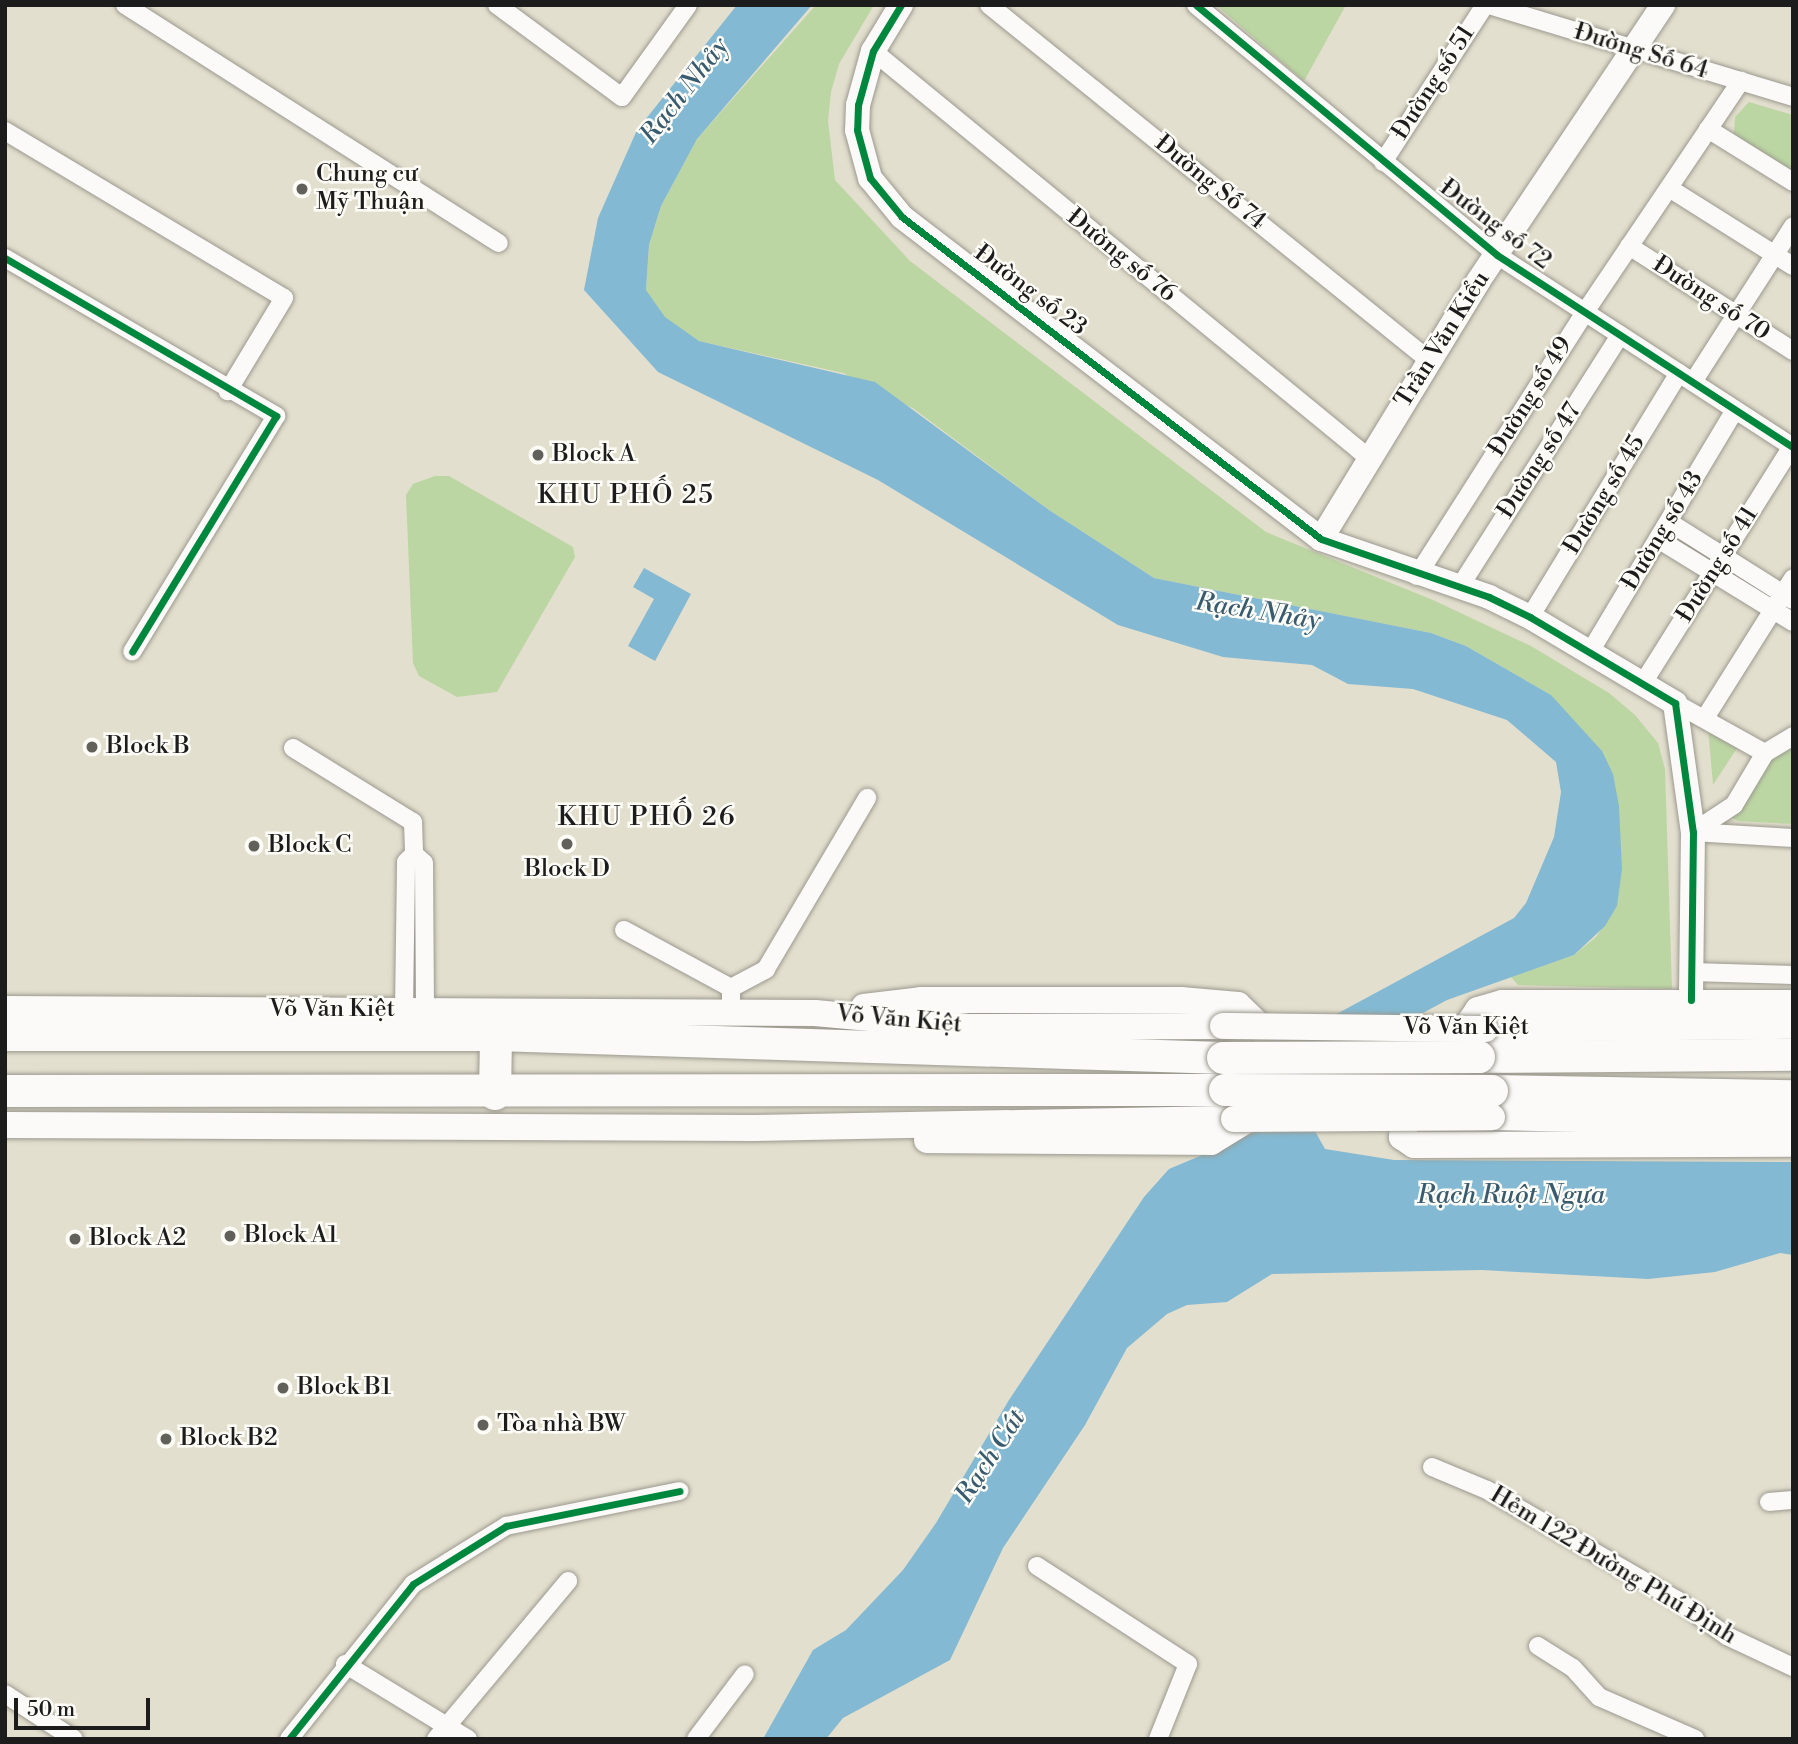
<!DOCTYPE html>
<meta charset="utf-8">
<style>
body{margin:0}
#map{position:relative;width:1798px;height:1744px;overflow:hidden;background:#e3dfce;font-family:"Libre Bodoni",serif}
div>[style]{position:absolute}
.green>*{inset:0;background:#bcd6a3}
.water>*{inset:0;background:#83b9d2}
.roads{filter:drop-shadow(0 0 2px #9b998f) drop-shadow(0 0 2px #9b998f)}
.street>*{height:18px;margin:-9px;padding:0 9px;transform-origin:9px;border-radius:9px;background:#fbfaf8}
.secondary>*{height:24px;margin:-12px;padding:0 12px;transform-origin:12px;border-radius:12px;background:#fbfaf8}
.primary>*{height:26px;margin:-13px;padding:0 13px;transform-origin:13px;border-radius:13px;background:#fbfaf8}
.highway>*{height:32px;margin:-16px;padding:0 16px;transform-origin:16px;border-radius:16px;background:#fbfaf8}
.bridges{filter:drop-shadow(0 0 2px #9b998f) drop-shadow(0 0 2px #9b998f)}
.primary-bridge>*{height:26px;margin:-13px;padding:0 13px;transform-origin:13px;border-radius:13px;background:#fbfaf8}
.highway-bridge>*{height:32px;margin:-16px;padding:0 16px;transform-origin:16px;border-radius:16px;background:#fbfaf8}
.cycleway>*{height:7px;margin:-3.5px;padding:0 3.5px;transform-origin:3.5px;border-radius:3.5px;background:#00873e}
.dots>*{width:19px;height:19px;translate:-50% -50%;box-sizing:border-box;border:4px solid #fdfcf7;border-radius:50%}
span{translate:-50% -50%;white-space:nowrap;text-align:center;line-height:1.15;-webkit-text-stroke:5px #fdfcf7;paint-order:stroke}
.street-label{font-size:24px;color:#1c1c1c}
.poi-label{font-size:24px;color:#1c1c1c}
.left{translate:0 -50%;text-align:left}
.water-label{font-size:26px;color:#385b6f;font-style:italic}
.neighbourhood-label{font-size:26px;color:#1c1c1c;letter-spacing:2px}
.frame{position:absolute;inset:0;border:7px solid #1c1c1c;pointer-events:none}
.scale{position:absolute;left:14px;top:1698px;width:136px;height:32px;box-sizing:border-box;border:4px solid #1c1c1c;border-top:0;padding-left:9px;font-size:21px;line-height:24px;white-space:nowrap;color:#1c1c1c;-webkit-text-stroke:5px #fdfcf7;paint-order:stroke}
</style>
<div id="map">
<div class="green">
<div style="clip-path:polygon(816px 5px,874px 5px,839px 64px,831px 92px,828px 121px,835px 180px,910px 261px,1266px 532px,1433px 600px,1531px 646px,1609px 693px,1635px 715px,1658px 743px,1665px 769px,1672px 989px,1518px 985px,1511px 977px,1574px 955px,1596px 937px,1617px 906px,1551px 695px,1466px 646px,1431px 633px,1154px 578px,1049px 510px,914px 409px,843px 373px,699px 341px,665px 318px,646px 290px,649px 245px,661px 206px,697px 139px)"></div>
<div style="clip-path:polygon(1216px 5px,1346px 5px,1304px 81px)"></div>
<div style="clip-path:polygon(1749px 102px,1793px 115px,1793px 172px,1734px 134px,1735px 117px)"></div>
<div style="clip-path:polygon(435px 476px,449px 476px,573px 547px,575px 557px,497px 692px,457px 697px,419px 676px,413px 663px,406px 495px,413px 484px)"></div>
<div style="clip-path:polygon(1707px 717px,1743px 739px,1713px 785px)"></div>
<div style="clip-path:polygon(1791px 746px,1793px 824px,1738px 821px,1731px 817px,1769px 754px)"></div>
</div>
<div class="water">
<div style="clip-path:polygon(737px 5px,812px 5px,697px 139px,661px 206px,649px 245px,646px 290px,665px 317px,699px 341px,875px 382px,1049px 510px,1154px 578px,1431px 633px,1466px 646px,1551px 695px,1602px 751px,1613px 774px,1619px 806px,1622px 869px,1617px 906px,1605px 926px,1574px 955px,1447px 1000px,1330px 1063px,1317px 1079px,1306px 1115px,1325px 1149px,1394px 1160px,1793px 1162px,1793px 1255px,1780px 1253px,1715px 1272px,1648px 1279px,1482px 1270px,1272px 1274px,1227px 1302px,1187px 1305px,1167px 1314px,1127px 1348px,1085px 1425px,1003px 1548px,950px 1660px,843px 1718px,826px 1739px,763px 1739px,813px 1650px,846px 1630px,903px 1570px,936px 1523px,1009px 1400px,1144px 1197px,1169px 1169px,1226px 1145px,1258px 1121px,1298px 1045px,1320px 1023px,1514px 918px,1526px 903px,1554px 837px,1561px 792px,1556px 762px,1507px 720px,1413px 689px,1348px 684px,1312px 665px,1223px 657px,1118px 625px,878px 480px,658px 372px,584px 290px,598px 218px,637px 130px)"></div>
<div style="clip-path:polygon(644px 568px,691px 594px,655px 661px,628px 646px,654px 599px,633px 587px)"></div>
</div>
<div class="roads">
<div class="street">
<div style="left:125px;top:5px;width:443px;rotate:32.5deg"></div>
<div style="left:497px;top:5px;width:155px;rotate:36.4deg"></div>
<div style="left:622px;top:97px;width:113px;rotate:-54.3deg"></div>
<div style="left:989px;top:5px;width:567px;rotate:38.91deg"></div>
<div style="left:1196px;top:5px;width:391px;rotate:39.7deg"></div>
<div style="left:1497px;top:255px;width:353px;rotate:33deg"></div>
<div style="left:1489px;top:5px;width:318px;rotate:16.8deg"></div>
<div style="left:873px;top:51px;width:643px;rotate:39.38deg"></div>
<div style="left:1708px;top:129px;width:100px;rotate:31.9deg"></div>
<div style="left:5px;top:131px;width:325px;rotate:30.9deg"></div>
<div style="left:284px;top:298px;width:109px;rotate:121.1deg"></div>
<div style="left:1383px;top:162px;width:187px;rotate:-57deg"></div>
<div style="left:1669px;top:188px;width:146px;rotate:32.2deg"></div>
<div style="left:1629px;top:246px;width:195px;rotate:32.6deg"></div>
<div style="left:5px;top:258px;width:314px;rotate:30.2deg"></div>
<div style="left:276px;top:416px;width:276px;rotate:121.4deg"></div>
<div style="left:1693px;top:382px;width:185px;rotate:-57.3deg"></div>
<div style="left:1669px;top:522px;width:146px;rotate:32.2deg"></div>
<div style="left:1658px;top:539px;width:158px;rotate:31.6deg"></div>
<div style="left:1417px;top:576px;width:313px;rotate:-57.5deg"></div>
<div style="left:1585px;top:312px;width:279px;rotate:-56deg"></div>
<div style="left:1459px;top:588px;width:300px;rotate:-57.5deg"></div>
<div style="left:1530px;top:617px;width:286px;rotate:-58.6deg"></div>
<div style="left:1590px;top:652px;width:282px;rotate:-59.1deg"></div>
<div style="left:1643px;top:683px;width:280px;rotate:-57.8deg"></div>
<div style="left:1675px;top:703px;width:103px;rotate:29.1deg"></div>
<div style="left:1705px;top:718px;width:165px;rotate:-57.8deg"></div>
<div style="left:293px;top:748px;width:141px;rotate:31.7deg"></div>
<div style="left:413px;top:822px;width:32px;rotate:88deg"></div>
<div style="left:1693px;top:832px;width:49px;rotate:-33.4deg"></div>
<div style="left:1734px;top:805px;width:61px;rotate:-59.2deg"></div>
<div style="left:1765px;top:753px;width:33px;rotate:-31deg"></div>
<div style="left:1693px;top:832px;width:100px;rotate:3.4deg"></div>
<div style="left:624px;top:930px;width:122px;rotate:28.5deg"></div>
<div style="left:731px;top:988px;width:11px;rotate:90deg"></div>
<div style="left:1692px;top:972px;width:101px;rotate:1.7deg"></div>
<div style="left:731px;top:988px;width:40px;rotate:-28deg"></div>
<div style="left:766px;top:969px;width:199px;rotate:-59.4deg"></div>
<div style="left:404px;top:1010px;width:148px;rotate:-89.2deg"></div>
<div style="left:406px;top:862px;width:11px;rotate:-45deg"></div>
<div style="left:414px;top:854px;width:13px;rotate:42deg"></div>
<div style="left:424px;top:863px;width:147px;rotate:89.6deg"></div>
<div style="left:1432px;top:1467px;width:60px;rotate:22.7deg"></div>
<div style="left:1487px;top:1490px;width:220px;rotate:30.1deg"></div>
<div style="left:1677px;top:1600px;width:62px;rotate:35.8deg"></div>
<div style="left:1727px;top:1636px;width:73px;rotate:25.2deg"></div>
<div style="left:1769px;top:1502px;width:24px;rotate:-5deg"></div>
<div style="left:1037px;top:1566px;width:180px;rotate:33deg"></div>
<div style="left:1188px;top:1664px;width:81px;rotate:111.8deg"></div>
<div style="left:1538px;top:1646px;width:41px;rotate:32.2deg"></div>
<div style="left:1573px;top:1668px;width:39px;rotate:48deg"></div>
<div style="left:1599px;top:1697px;width:105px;rotate:23.6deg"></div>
<div style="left:345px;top:1664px;width:144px;rotate:31.4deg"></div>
<div style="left:5px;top:1694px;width:82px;rotate:33.1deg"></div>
<div style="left:289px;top:1739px;width:198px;rotate:-51.3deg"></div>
<div style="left:413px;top:1584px;width:110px;rotate:-31.9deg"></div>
<div style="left:506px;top:1526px;width:177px;rotate:-11.4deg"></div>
<div style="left:436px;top:1739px;width:206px;rotate:-50.1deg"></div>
<div style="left:696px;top:1739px;width:81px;rotate:-53deg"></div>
</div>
<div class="secondary">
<div style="left:901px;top:5px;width:54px;rotate:121.3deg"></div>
<div style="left:873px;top:51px;width:56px;rotate:105.5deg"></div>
<div style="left:858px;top:105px;width:25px;rotate:92deg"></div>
<div style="left:857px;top:130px;width:50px;rotate:74.8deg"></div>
<div style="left:870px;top:178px;width:50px;rotate:50.6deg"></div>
<div style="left:902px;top:217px;width:528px;rotate:37.54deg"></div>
<div style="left:1321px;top:539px;width:178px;rotate:19deg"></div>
<div style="left:1489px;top:597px;width:46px;rotate:26deg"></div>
<div style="left:1530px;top:617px;width:169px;rotate:30.7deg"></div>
<div style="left:1675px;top:703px;width:130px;rotate:82.1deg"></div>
<div style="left:1693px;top:832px;width:168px;rotate:90.7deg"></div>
<div style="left:1321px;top:539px;width:303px;rotate:-58.6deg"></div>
<div style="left:1479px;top:280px;width:331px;rotate:-56.2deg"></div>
</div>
<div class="primary">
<div style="left:1793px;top:1003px;width:291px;rotate:180deg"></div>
<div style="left:1502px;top:1003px;width:25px;rotate:164deg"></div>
<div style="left:1478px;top:1010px;width:130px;rotate:124.3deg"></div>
<div style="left:1405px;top:1117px;width:20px;rotate:99deg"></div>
<div style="left:1402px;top:1137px;width:14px;rotate:34deg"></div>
<div style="left:1414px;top:1145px;width:379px;rotate:-0.2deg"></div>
<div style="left:864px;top:1007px;width:57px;rotate:-7deg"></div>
<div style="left:921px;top:1000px;width:260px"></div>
<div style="left:1181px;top:1000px;width:57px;rotate:5deg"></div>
<div style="left:1238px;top:1005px;width:36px;rotate:44deg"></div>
<div style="left:1264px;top:1030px;width:19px;rotate:69deg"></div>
<div style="left:1271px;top:1048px;width:54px;rotate:102.8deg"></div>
<div style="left:1259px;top:1101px;width:22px;rotate:122deg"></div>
<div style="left:1247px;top:1120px;width:42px;rotate:148.6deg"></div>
<div style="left:1211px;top:1142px;width:284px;rotate:-179.6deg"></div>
<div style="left:5px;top:1009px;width:810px;rotate:0.28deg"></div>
<div style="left:815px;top:1013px;width:154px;rotate:5.2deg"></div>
<div style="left:968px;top:1027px;width:255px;rotate:-0.2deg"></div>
<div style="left:1485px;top:1029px;width:308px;rotate:-0.6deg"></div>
<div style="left:1492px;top:1117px;width:301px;rotate:1.3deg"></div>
<div style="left:5px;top:1125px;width:750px;rotate:0.23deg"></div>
<div style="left:755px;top:1128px;width:479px;rotate:-1.1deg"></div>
</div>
<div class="highway">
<div style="left:5px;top:1035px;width:491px"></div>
<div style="left:496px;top:1035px;width:727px;rotate:1.81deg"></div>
<div style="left:1479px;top:1057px;width:314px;rotate:-0.4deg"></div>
<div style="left:5px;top:1091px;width:1220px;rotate:-0.05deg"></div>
<div style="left:1492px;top:1091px;width:301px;rotate:1deg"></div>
<div style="left:495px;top:1094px;width:59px;rotate:-89deg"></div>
</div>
</div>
<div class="bridges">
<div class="primary-bridge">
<div style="left:1223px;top:1026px;width:262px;rotate:0.7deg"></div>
<div style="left:1234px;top:1119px;width:258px;rotate:-0.4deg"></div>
</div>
<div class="highway-bridge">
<div style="left:1223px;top:1058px;width:256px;rotate:-0.2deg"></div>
<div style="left:1225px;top:1090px;width:267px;rotate:0.2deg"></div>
</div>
</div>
<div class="cycleway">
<div style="left:901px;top:5px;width:54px;rotate:121.3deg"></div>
<div style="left:873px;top:51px;width:56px;rotate:105.5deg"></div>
<div style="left:858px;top:105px;width:25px;rotate:92deg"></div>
<div style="left:857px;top:130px;width:50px;rotate:74.8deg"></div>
<div style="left:870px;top:178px;width:50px;rotate:50.6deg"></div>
<div style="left:902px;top:217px;width:528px;rotate:37.54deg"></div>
<div style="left:1321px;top:539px;width:178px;rotate:19deg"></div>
<div style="left:1489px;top:597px;width:46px;rotate:26deg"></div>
<div style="left:1530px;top:617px;width:169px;rotate:30.7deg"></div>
<div style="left:1675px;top:703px;width:130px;rotate:82.1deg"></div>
<div style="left:1693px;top:832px;width:168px;rotate:90.7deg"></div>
<div style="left:1196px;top:5px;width:391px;rotate:39.7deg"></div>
<div style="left:1497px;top:255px;width:353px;rotate:33deg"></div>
<div style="left:5px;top:258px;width:314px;rotate:30.2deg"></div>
<div style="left:276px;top:416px;width:276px;rotate:121.4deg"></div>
<div style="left:289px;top:1739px;width:198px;rotate:-51.3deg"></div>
<div style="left:413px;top:1584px;width:110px;rotate:-31.9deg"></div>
<div style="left:506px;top:1526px;width:177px;rotate:-11.4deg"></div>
</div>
<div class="dots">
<div style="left:302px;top:189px;background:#62605a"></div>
<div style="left:538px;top:455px;background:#62605a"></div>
<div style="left:92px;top:747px;background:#62605a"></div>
<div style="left:567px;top:844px;background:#62605a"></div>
<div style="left:254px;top:846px;background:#62605a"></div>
<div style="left:230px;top:1236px;background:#62605a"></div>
<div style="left:75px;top:1239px;background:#62605a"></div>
<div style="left:283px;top:1388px;background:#62605a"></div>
<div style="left:483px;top:1425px;background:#62605a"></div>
<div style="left:166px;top:1439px;background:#62605a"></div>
</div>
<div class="street-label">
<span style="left:1641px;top:52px;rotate:17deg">Đường Số 64</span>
<span style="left:1434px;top:83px;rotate:-57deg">Đường số 51</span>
<span style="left:1210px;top:183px;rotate:39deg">Đường Số 74</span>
<span style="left:1495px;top:225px;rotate:37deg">Đường số 72</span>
<span style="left:1121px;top:256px;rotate:39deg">Đường số 76</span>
<span style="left:1030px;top:291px;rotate:37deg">Đường số 23</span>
<span style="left:1711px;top:299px;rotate:33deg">Đường số 70</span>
<span style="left:1443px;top:340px;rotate:-58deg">Trần Văn Kiểu</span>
<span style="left:1531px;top:397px;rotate:-58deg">Đường số 49</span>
<span style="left:1540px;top:461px;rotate:-57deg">Đường số 47</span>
<span style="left:1605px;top:495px;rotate:-59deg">Đường số 45</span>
<span style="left:1663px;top:531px;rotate:-59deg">Đường số 43</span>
<span style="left:1718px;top:565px;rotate:-58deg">Đường số 41</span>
<span style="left:332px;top:1010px">Võ Văn Kiệt</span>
<span style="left:899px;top:1020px;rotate:5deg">Võ Văn Kiệt</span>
<span style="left:1466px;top:1028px">Võ Văn Kiệt</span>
<span style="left:1613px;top:1566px;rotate:31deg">Hẻm 122 Đường Phú Định</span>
</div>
<div class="poi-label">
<span class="left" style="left:316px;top:189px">Chung cư<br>Mỹ Thuận</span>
<span class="left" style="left:552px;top:455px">Block A</span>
<span class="left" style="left:106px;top:747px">Block B</span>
<span class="left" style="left:268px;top:846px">Block C</span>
<span style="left:567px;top:870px">Block D</span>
<span class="left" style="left:244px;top:1236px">Block A1</span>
<span class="left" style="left:89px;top:1239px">Block A2</span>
<span class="left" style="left:297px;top:1388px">Block B1</span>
<span class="left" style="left:497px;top:1425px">Tòa nhà BW</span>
<span class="left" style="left:180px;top:1439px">Block B2</span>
</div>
<div class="water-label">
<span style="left:685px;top:91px;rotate:-52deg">Rạch Nhảy</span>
<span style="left:1258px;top:612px;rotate:9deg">Rạch Nhảy</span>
<span style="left:1511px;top:1196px">Rạch Ruột Ngựa</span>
<span style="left:991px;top:1457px;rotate:-57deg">Rạch Cát</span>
</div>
<div class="neighbourhood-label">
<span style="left:626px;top:496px">KHU PHỐ 25</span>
<span style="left:647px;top:818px">KHU PHỐ 26</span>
</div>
<div class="frame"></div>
<div class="scale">50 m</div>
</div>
